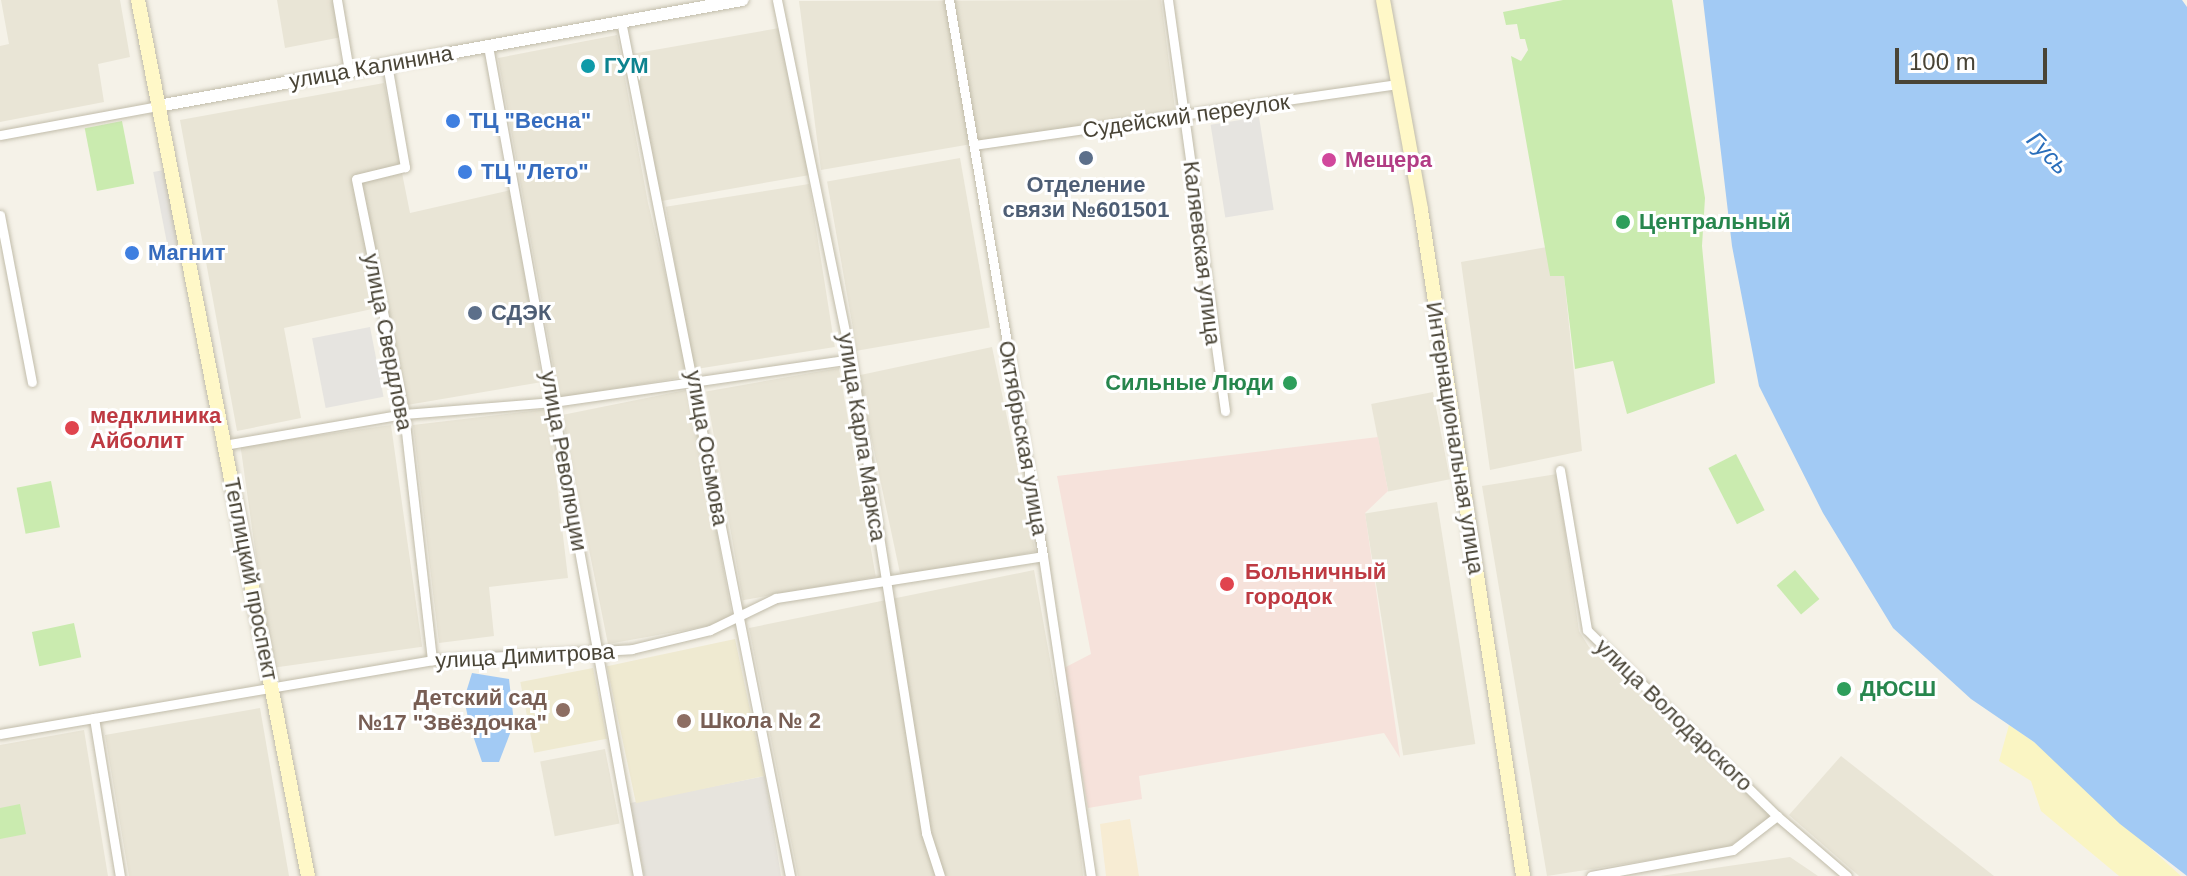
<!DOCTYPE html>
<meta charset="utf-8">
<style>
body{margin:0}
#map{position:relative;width:2187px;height:876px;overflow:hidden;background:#f5f2e8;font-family:Arial,sans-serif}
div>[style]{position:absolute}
.residential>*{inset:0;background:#e9e5d6;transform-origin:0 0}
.commercial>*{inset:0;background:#f7ecd3}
.industrial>*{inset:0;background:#e7e4dd}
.education>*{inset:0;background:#efead1;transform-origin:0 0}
.medical>*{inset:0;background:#f6e2db}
.green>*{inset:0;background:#caebaf;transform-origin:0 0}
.sand>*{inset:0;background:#faf5c3}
.parking>*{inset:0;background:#e6e4e0;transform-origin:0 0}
.water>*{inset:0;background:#a2caf4}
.roads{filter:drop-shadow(0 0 2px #c1bcaa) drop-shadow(0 0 2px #c1bcaa)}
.minor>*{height:9px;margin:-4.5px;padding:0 4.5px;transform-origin:4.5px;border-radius:4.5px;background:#fff}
.tertiary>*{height:12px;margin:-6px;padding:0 6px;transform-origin:6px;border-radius:6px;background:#fff}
.secondary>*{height:14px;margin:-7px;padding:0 7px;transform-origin:7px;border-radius:7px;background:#fff8c8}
.dots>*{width:22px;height:22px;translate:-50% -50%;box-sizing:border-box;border:4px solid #fff;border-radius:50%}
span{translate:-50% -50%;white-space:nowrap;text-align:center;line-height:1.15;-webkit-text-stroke:6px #fff;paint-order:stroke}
.culture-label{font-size:22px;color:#0d838f;font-weight:700}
.left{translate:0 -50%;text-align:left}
.street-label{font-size:22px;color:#494436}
.shop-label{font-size:22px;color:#366cbe;font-weight:700}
.hotel-label{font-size:22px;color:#b23c85;font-weight:700}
.service-label{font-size:22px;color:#4e5e75;font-weight:700}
.leisure-label{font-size:22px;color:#27864d;font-weight:700}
.right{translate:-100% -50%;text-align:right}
.health-label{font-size:22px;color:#be3a42;font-weight:700}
.education-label{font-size:22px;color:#785e54;font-weight:700}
.water-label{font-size:24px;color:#296ebb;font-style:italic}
.scale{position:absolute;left:1895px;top:48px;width:152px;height:36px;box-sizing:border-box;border:4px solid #494436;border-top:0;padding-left:10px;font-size:24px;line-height:28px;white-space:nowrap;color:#494436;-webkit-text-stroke:6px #fff;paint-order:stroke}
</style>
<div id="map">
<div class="residential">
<div style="clip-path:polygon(1px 0,120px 0,130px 57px,98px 64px,104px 102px,0 122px,0 46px,9px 44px)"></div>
<div style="clip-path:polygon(277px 0,335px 0,342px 37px,285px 48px)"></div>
<div style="clip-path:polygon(1161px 0,1175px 109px,821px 170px,799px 1px)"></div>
<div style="left:785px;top:27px;width:150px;height:156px;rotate:80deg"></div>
<div style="clip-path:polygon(617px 35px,648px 203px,690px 376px,559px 398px,498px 58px)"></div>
<div style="clip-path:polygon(384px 83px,410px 213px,511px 190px,542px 382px,407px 405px,386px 306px,284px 328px,301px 418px,237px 431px,180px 120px)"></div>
<div style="left:960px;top:158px;width:172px;height:135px;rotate:80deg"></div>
<div style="left:809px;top:184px;width:165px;height:145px;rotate:81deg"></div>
<div style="clip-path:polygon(1547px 247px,1550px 276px,1564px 276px,1582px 451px,1490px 470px,1461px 262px)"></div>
<div style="left:992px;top:347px;width:209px;height:137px;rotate:78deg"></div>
<div style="left:839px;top:368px;width:212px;height:135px;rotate:80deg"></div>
<div style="clip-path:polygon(691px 389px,732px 616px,708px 626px,608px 644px,562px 415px)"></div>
<div style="left:1433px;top:392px;width:89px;height:63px;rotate:79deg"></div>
<div style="clip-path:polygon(548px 409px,568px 578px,489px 587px,494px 636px,439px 643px,413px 425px)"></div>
<div style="left:391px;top:425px;width:224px;height:152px;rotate:82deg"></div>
<div style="clip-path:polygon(1557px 474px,1579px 631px,1589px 647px,1773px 816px,1727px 848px,1547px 876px,1482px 486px)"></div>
<div style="left:1437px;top:502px;width:245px;height:73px;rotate:81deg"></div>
<div style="clip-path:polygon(1034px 570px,1077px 810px,1083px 876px,798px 876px,749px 628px)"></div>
<div style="clip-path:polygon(260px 708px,289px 876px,129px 876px,105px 735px)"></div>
<div style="clip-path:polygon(84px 730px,108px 876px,0 876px,0 745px)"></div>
<div style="left:605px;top:749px;width:76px;height:66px;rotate:79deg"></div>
<div style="clip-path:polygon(1841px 756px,1994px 876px,1859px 876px,1789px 815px)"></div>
<div style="clip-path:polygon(1790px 857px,1818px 876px,1660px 876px)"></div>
</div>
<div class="commercial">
<div style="clip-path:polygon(1130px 819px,1139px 876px,1106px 876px,1100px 824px)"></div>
</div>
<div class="industrial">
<div style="clip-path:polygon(765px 776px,781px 876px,644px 876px,630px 803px)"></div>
</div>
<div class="education">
<div style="left:735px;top:639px;width:140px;height:131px;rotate:78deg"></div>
<div style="left:593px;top:668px;width:72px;height:74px;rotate:79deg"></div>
</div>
<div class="medical">
<div style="clip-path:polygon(1378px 437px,1388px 491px,1365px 513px,1400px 758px,1384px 733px,1139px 776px,1142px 799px,1088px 808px,1064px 668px,1091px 654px,1057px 476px)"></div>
</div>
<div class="green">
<div style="clip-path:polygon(1563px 0,1672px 0,1705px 198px,1702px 246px,1715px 383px,1627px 414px,1613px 361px,1575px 369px,1564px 276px,1550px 276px,1511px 56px,1521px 61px,1528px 50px,1525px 39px,1520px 39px,1517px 24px,1506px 25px,1503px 12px)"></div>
<div style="left:122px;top:121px;width:64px;height:38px;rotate:79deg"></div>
<div style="left:1736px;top:454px;width:63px;height:31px;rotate:63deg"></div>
<div style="left:51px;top:481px;width:47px;height:35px;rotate:79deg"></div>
<div style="left:1795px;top:570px;width:38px;height:24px;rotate:50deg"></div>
<div style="left:74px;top:623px;width:35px;height:43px;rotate:78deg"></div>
<div style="clip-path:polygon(20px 804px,26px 834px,0 839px,0 808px)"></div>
</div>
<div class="sand">
<div style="clip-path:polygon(2009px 725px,2034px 742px,2181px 876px,2119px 876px,2041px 811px,2031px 781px,1999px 761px)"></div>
</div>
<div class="parking">
<div style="left:1259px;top:117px;width:94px;height:49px;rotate:81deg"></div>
<div style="left:164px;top:170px;width:90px;height:11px;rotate:79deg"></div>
<div style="left:370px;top:327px;width:71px;height:59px;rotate:79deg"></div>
</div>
<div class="water">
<div style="clip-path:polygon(1703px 0,2182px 0,2187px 7px,2187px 876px,2120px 824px,2034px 742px,1971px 699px,1893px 628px,1823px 513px,1759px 386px,1732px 246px)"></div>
<div style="clip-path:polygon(472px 673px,509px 679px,514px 723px,499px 762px,482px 762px,470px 727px,464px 699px)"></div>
</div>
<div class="roads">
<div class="minor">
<div style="left:337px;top:0;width:72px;rotate:80.4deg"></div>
<div style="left:777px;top:0;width:367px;rotate:78.4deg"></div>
<div style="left:851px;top:359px;width:480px;rotate:81deg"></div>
<div style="left:926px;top:833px;width:45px;rotate:72deg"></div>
<div style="left:949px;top:0;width:564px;rotate:80.4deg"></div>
<div style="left:1043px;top:556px;width:324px;rotate:81.5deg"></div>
<div style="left:1168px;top:0;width:415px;rotate:82.1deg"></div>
<div style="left:621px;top:21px;width:872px;rotate:78.82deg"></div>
<div style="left:488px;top:46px;width:843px;rotate:79.76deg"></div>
<div style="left:387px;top:64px;width:105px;rotate:80.1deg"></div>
<div style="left:405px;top:167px;width:50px;rotate:166.2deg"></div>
<div style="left:356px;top:179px;width:240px;rotate:78.5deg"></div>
<div style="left:404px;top:414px;width:248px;rotate:83.5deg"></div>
<div style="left:0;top:135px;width:161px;rotate:-10.4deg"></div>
<div style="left:974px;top:145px;width:427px;rotate:-8.2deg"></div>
<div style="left:0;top:215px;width:170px;rotate:79.2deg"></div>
<div style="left:224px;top:445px;width:183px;rotate:-9.8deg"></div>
<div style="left:404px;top:414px;width:150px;rotate:-4.6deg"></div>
<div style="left:554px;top:402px;width:300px;rotate:-8.2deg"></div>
<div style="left:1560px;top:470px;width:162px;rotate:80.4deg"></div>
<div style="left:1587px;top:630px;width:266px;rotate:44.4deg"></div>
<div style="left:1777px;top:816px;width:92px;rotate:40.6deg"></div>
<div style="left:94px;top:718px;width:160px;rotate:80.7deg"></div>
<div style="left:0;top:734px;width:438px;rotate:-9.7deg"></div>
<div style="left:432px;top:660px;width:200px;rotate:-3.1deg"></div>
<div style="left:632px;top:649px;width:80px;rotate:-13.7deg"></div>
<div style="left:710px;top:630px;width:73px;rotate:-25.9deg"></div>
<div style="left:776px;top:598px;width:270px;rotate:-8.9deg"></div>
<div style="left:1591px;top:876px;width:144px;rotate:-10.4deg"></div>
<div style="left:1733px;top:850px;width:56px;rotate:-37.7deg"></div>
</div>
<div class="tertiary">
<div style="left:158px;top:106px;width:594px;rotate:-10.29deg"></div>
</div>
<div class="secondary">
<div style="left:138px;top:0;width:892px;rotate:79.02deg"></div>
<div style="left:1383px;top:0;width:213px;rotate:79.7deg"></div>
<div style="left:1421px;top:210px;width:674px;rotate:81.29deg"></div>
</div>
</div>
<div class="dots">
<div style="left:588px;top:66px;background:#0f9aa8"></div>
<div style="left:453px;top:121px;background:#3f7fe0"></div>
<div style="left:1086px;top:158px;background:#5c6f8a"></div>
<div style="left:1329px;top:160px;background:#d1479c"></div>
<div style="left:465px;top:172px;background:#3f7fe0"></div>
<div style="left:1623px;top:222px;background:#2e9e5b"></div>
<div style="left:132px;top:253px;background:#3f7fe0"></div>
<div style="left:475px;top:313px;background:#5c6f8a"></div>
<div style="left:1290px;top:383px;background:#2e9e5b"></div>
<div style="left:72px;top:428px;background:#e0444e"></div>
<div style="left:1227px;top:584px;background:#e0444e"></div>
<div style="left:1844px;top:689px;background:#2e9e5b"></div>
<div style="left:563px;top:710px;background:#8d6e63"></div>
<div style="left:684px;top:721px;background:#8d6e63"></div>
</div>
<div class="culture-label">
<span class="left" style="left:604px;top:66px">ГУМ</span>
</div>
<div class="street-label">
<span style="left:371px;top:67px;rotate:-10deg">улица Калинина</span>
<span style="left:1186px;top:116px;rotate:-8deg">Судейский переулок</span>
<span style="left:1202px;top:253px;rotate:83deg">Каляевская улица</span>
<span style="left:388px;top:342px;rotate:79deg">улица Свердлова</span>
<span style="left:862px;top:437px;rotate:81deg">улица Карла Маркса</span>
<span style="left:1023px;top:438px;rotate:80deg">Октябрьская улица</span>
<span style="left:1455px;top:438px;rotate:81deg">Интернациональная улица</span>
<span style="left:707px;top:448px;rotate:80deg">улица Осьмова</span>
<span style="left:564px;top:461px;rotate:80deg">улица Революции</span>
<span style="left:251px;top:579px;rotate:79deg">Теплицкий проспект</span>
<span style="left:525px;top:656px;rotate:-3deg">улица Димитрова</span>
<span style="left:1674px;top:715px;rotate:44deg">улица Володарского</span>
</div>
<div class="shop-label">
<span class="left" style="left:469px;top:121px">ТЦ "Весна"</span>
<span class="left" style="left:481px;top:172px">ТЦ "Лето"</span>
<span class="left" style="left:148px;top:253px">Магнит</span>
</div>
<div class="hotel-label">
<span class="left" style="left:1345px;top:160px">Мещера</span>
</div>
<div class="service-label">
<span style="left:1086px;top:197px">Отделение<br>связи №601501</span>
<span class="left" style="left:491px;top:313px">СДЭК</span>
</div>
<div class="leisure-label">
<span class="left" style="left:1639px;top:222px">Центральный</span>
<span class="right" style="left:1274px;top:383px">Сильные Люди</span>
<span class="left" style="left:1860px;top:689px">ДЮСШ</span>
</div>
<div class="health-label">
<span class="left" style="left:90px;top:428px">медклиника<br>Айболит</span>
<span class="left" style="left:1245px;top:584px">Больничный<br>городок</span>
</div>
<div class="education-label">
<span class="right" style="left:547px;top:710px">Детский сад<br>№17 "Звёздочка"</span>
<span class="left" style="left:700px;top:721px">Школа № 2</span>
</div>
<div class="water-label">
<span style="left:2048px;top:153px;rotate:46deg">Гусь</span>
</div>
<div class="scale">100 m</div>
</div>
